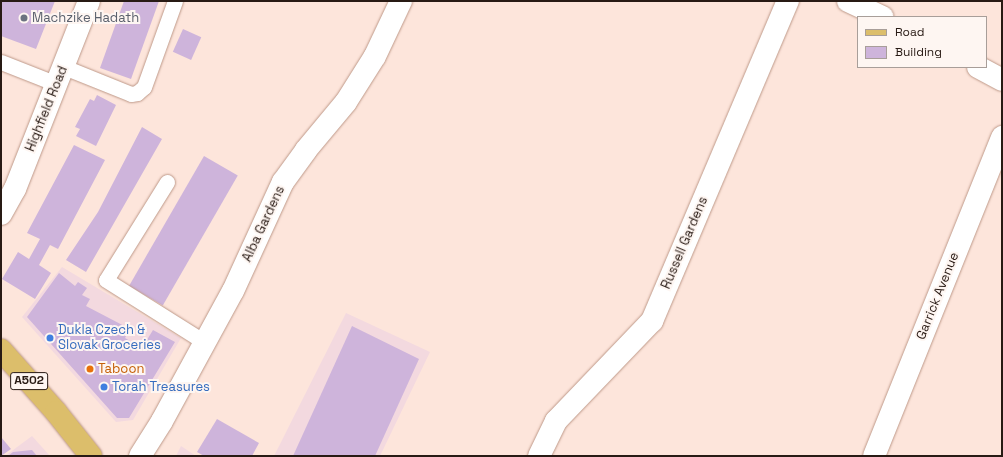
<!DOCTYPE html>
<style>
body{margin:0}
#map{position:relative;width:1003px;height:457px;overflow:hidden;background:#fde5db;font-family:"Space Grotesk",sans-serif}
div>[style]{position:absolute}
.commercial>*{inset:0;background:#f3d9df}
.building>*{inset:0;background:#ceb4db;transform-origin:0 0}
.roads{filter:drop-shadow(0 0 1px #be9989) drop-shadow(0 0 1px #be9989)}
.lane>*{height:15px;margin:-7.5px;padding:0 7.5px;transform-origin:7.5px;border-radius:7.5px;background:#fff}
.street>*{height:22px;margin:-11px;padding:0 11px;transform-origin:11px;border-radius:11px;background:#fff}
.primary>*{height:22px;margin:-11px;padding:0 11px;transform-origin:11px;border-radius:11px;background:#dcbe6b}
.dots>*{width:11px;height:11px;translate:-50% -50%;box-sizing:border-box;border:2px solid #fef6f2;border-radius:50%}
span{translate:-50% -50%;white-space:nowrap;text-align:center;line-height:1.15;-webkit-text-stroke:4px #fef6f2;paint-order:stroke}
.shield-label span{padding:1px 3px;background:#fef6f2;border:1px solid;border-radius:3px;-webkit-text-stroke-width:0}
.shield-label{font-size:12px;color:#281a14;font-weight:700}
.worship-label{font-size:13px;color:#5b616d}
.left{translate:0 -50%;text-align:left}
.street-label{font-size:13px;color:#281a14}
.shop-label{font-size:13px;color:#366cbe}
.food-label{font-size:13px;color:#c56008}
.frame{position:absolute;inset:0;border:2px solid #281a14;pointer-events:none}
.legend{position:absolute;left:857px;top:16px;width:130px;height:52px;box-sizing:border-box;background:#fef6f2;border:1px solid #a89e99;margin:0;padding:5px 7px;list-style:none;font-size:12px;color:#281a14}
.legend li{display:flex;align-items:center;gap:8px;height:20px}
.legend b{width:20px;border:1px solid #a89e99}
</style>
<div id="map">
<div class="commercial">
<div style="clip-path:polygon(62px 267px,181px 338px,133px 420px,116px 422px,22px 317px)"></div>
<div style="clip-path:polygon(346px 313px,430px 352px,380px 456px,274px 456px)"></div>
<div style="clip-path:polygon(32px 436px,50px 456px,5px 456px)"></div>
<div style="clip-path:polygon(181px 446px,196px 456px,176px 456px)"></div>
</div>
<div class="building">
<div style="clip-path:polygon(1px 1px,55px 1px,36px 49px,1px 36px)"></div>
<div style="clip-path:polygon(124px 1px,159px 1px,131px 79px,100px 68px)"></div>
<div style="left:183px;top:29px;width:20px;height:25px;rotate:24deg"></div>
<div style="clip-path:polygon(97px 95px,116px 105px,96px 146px,76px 136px,80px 129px,75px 127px,90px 99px,94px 101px)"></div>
<div style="clip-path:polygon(142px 127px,162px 139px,86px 272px,66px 260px,98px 212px)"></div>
<div style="clip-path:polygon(74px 145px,105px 160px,58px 249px,50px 245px,39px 265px,51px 273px,35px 299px,2px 279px,18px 252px,29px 259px,40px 239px,27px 233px)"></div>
<div style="left:204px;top:156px;width:39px;height:150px;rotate:30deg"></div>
<div style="clip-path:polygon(59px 273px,75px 286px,78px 282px,87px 288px,82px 295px,90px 299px,86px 306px,130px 329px,125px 338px,142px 348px,153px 330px,175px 342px,129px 418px,117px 418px,27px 317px)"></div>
<div style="clip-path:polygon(352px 326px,419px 359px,375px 456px,293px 456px)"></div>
<div style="clip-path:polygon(217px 419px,259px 443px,252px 456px,204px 456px,197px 452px)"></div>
<div style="clip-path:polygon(1px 437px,11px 449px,1px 456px)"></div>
<div style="clip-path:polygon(32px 450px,37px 456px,8px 456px,13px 452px)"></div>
</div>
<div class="roads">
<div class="lane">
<div style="left:1px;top:62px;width:60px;rotate:21.4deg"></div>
<div style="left:64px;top:67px;width:72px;rotate:21.9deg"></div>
<div style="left:131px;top:94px;width:6px;rotate:-9deg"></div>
<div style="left:137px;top:93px;width:9px;rotate:-41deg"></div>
<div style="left:144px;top:87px;width:91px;rotate:-70.2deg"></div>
<div style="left:167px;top:182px;width:115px;rotate:121.9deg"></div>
<div style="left:106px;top:280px;width:118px;rotate:32.2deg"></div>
</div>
<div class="street">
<div style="left:848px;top:1px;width:38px;rotate:25deg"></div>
<div style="left:978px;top:67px;width:27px;rotate:28deg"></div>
<div style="left:1px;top:214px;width:29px;rotate:-61deg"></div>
<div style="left:15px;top:189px;width:202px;rotate:-68.5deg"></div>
<div style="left:140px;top:456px;width:41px;rotate:-57.8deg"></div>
<div style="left:162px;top:421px;width:148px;rotate:-61.4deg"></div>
<div style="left:233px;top:291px;width:120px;rotate:-65.4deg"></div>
<div style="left:283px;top:182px;width:39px;rotate:-54deg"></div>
<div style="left:306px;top:150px;width:62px;rotate:-50.2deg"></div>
<div style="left:346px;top:102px;width:54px;rotate:-57.8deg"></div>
<div style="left:375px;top:56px;width:61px;rotate:-64.7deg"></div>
<div style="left:539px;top:456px;width:39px;rotate:-64deg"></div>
<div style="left:556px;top:421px;width:139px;rotate:-46.2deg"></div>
<div style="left:652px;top:321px;width:348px;rotate:-67deg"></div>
<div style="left:874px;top:456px;width:344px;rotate:-68.1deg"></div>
</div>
<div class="primary">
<div style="left:1px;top:350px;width:83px;rotate:48.4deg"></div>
<div style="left:56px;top:412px;width:56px;rotate:51.5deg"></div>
</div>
</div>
<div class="dots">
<div style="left:24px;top:18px;background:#6b7280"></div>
<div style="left:50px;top:338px;background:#3f7fe0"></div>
<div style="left:90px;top:369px;background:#e8710a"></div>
<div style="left:104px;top:387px;background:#3f7fe0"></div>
</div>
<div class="shield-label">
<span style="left:29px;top:381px">A502</span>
</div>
<div class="worship-label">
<span class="left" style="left:32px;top:18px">Machzike Hadath</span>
</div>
<div class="street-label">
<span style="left:47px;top:109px;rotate:-68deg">Highfield Road</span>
<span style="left:264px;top:224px;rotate:-65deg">Alba Gardens</span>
<span style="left:685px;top:243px;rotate:-67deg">Russell Gardens</span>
<span style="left:938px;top:296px;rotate:-68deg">Garrick Avenue</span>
</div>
<div class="shop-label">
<span class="left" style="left:58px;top:338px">Dukla Czech &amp;<br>Slovak Groceries</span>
<span class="left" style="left:112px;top:387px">Torah Treasures</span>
</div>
<div class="food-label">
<span class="left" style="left:98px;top:369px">Taboon</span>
</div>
<div class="frame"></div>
<ul class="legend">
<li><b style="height:5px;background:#dcbe6b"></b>Road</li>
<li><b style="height:11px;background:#ceb4db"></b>Building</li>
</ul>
</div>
